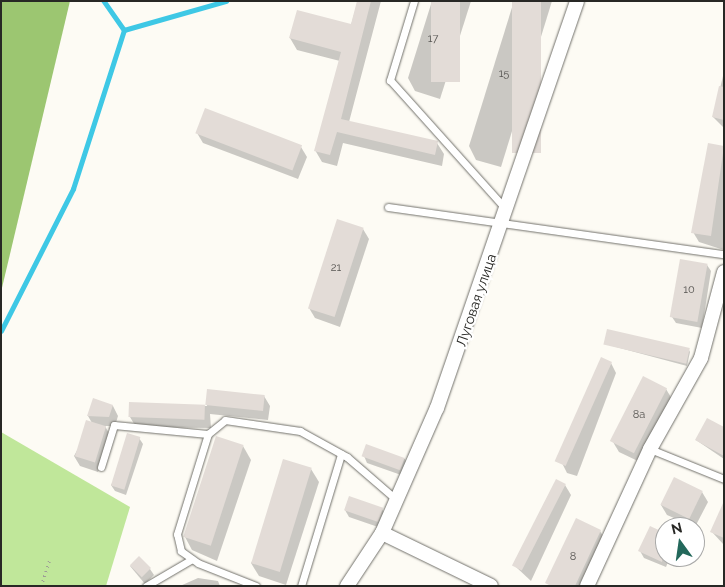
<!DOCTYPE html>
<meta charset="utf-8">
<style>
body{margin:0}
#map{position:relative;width:725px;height:587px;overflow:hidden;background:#fdfbf4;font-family:Raleway,sans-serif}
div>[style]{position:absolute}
.green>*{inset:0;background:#c0e79a}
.forest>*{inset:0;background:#9cc671}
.shadow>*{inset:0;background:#0003}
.stream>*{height:4.5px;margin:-2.25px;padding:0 2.25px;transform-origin:2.25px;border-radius:2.25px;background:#3ec8e5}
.building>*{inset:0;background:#e3dcd7;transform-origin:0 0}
.path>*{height:2.5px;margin-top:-1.25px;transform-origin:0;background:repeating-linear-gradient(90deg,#9d9c96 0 1px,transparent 0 5px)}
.roads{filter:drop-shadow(0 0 1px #72716b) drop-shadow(0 0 1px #72716b)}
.lane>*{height:7px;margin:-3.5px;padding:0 3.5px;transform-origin:3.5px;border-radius:3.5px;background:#fff}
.street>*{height:14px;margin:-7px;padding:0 7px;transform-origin:7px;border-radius:7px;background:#fff}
span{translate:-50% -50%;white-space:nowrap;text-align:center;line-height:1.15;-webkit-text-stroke:4.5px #fff;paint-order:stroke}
.number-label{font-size:11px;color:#575552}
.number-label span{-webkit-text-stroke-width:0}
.street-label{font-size:14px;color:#282825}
.frame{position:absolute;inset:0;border:2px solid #282825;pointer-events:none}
.north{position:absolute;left:655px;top:517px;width:50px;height:50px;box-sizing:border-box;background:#fff;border:1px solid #a9a9a8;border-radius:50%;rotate:346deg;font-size:14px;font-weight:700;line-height:20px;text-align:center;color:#282825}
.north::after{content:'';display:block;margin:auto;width:18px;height:22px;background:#23685b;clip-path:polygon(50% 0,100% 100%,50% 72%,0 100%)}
</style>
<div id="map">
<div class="green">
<div style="clip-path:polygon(1px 432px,130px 507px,106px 586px,1px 586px)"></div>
</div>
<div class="forest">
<div style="clip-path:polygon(1px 1px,70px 1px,1px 292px)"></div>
</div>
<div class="shadow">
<div style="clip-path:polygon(358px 1px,381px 1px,349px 122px,437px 143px,444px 154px,442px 166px,343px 143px,337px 166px,322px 162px,315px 150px,340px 61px,297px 50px,290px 38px,351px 25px)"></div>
<div style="clip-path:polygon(432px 1px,471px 1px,440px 99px,415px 91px,408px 78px)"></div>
<div style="clip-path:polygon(514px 1px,552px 1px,501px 167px,476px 160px,469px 146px)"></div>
<div style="clip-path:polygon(724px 72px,724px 128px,713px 117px)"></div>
<div style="clip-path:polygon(197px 133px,301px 147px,307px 157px,298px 179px,203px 143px)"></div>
<div style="clip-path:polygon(724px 146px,724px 250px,699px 242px,693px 232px)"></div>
<div style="clip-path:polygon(363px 229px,369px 239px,340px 327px,315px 318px,309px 308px)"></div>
<div style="clip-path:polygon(707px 265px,711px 271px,702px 328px,676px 323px,672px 317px)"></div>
<div style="clip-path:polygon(605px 344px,689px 350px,690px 352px,687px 366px)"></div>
<div style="clip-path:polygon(611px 363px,616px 373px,577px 476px,567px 473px,562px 463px)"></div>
<div style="clip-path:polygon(666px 389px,672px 399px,642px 463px,619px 452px,613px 442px)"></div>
<div style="clip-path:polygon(208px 390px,264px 396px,270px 406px,268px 420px,210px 414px,211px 428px,136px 427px,130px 417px,130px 404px,207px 406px)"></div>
<div style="clip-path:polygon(94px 399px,113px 406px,118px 416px,115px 426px,105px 426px,111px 437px,98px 472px,80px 466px,74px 456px,92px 423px,88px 416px)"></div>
<div style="clip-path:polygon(724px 428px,724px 459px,696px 440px)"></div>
<div style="clip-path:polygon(139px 438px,143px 444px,126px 495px,115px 491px,111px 485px)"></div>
<div style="clip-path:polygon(243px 446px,251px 460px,217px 561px,192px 550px,185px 537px)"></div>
<div style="clip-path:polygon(367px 446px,405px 459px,408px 466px,404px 476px,367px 463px,364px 456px)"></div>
<div style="clip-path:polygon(311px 469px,319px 482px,286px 585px,259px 576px,251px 563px)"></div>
<div style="clip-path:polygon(565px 485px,571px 495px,531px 581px,516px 567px)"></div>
<div style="clip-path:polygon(702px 492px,708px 502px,695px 527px,667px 515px,661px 505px)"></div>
<div style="clip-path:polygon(349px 498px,382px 509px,386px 516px,381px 528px,349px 517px,345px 510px)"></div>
<div style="clip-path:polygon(724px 505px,724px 545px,712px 532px)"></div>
<div style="clip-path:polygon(650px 528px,665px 535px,665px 557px,670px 557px,666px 567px,644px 558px,640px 551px)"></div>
<div style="clip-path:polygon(600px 531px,606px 541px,585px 586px,548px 586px)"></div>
<div style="clip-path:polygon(130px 566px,150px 569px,154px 575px,145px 584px)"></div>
<div style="clip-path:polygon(198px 578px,218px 581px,220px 586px,180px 586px)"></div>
</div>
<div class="stream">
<div style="left:104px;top:1px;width:35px;rotate:55deg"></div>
<div style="left:124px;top:30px;width:106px;rotate:-15.9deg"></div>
<div style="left:1px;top:331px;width:159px;rotate:-63.1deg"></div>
<div style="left:73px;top:189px;width:167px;rotate:-72.2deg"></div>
</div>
<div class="building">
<div style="clip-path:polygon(357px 1px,371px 1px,341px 119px,438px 141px,435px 155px,337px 132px,330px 155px,314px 151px,341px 52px,289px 38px,297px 10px,351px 24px)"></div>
<div style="left:431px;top:1px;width:29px;height:81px"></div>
<div style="left:512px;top:1px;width:29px;height:152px"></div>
<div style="clip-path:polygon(719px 86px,724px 87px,724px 120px,712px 117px)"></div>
<div style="left:205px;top:108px;width:104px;height:27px;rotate:21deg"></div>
<div style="clip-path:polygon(708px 143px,724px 146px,711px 236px,691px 233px)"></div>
<div style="left:337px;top:219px;width:28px;height:94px;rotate:18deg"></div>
<div style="left:680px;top:259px;width:28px;height:59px;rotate:10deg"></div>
<div style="left:607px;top:329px;width:85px;height:16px;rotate:13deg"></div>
<div style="left:601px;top:357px;width:12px;height:114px;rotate:24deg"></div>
<div style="left:643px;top:376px;width:27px;height:73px;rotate:27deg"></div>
<div style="left:207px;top:389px;width:58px;height:16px;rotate:6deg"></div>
<div style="clip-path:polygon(93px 398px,113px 405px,109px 417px,87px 416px)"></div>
<div style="left:129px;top:402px;width:76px;height:15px;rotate:2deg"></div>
<div style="clip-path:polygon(707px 418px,724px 427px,724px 456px,695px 440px)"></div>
<div style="left:86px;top:420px;width:21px;height:38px;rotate:17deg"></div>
<div style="left:127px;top:433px;width:14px;height:55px;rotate:17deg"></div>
<div style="left:216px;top:436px;width:29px;height:106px;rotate:18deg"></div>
<div style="left:366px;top:444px;width:41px;height:13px;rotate:20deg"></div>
<div style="left:283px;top:459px;width:30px;height:109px;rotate:17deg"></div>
<div style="left:674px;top:477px;width:32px;height:31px;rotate:26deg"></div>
<div style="left:556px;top:479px;width:11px;height:97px;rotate:27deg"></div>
<div style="left:349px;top:496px;width:36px;height:15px;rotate:19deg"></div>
<div style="clip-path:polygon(724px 501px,724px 538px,710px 532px)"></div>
<div style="clip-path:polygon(576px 518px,601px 530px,575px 586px,551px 586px,545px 583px)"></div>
<div style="clip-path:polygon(650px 526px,665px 533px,662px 562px,638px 551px)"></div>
<div style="left:139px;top:556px;width:17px;height:13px;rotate:45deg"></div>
</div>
<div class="path">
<div style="left:41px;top:586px;width:29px;rotate:-72deg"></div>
</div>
<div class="roads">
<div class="lane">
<div style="left:414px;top:1px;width:83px;rotate:106.9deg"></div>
<div style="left:390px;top:80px;width:172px;rotate:48.1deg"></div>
<div style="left:388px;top:207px;width:339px;rotate:8deg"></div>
<div style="left:650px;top:449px;width:80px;rotate:22.1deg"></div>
<div style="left:101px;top:467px;width:44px;rotate:-72.8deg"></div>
<div style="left:114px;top:425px;width:94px;rotate:5.5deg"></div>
<div style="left:146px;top:586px;width:53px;rotate:-30.4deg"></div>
<div style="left:256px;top:586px;width:62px;rotate:-158.4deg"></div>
<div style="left:198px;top:563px;width:21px;rotate:-145deg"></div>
<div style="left:181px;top:551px;width:17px;rotate:-103deg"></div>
<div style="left:177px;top:534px;width:105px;rotate:-72.8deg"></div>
<div style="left:208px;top:434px;width:22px;rotate:-39deg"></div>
<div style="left:225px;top:420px;width:76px;rotate:8.3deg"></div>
<div style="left:300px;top:431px;width:54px;rotate:29deg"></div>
<div style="left:347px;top:457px;width:67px;rotate:40.8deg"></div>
<div style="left:301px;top:586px;width:138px;rotate:-73.1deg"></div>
</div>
<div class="street">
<div style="left:382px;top:533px;width:121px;rotate:25.9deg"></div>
<div style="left:347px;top:586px;width:64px;rotate:-56.6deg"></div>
<div style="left:382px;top:533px;width:137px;rotate:-66.3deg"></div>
<div style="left:437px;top:408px;width:430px;rotate:-71deg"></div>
<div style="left:587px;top:586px;width:151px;rotate:-65.3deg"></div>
<div style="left:650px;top:449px;width:104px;rotate:-60.7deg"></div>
<div style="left:701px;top:358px;width:89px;rotate:-75deg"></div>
</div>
</div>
<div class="number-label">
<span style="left:433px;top:39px">17</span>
<span style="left:504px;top:74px">15</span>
<span style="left:336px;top:268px">21</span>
<span style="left:689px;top:290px">10</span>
<span style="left:639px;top:415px">8а</span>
<span style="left:573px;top:557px">8</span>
</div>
<div class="street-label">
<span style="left:476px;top:300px;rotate:-71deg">Луговая улица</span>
</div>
<div class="frame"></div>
<div class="north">N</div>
</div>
